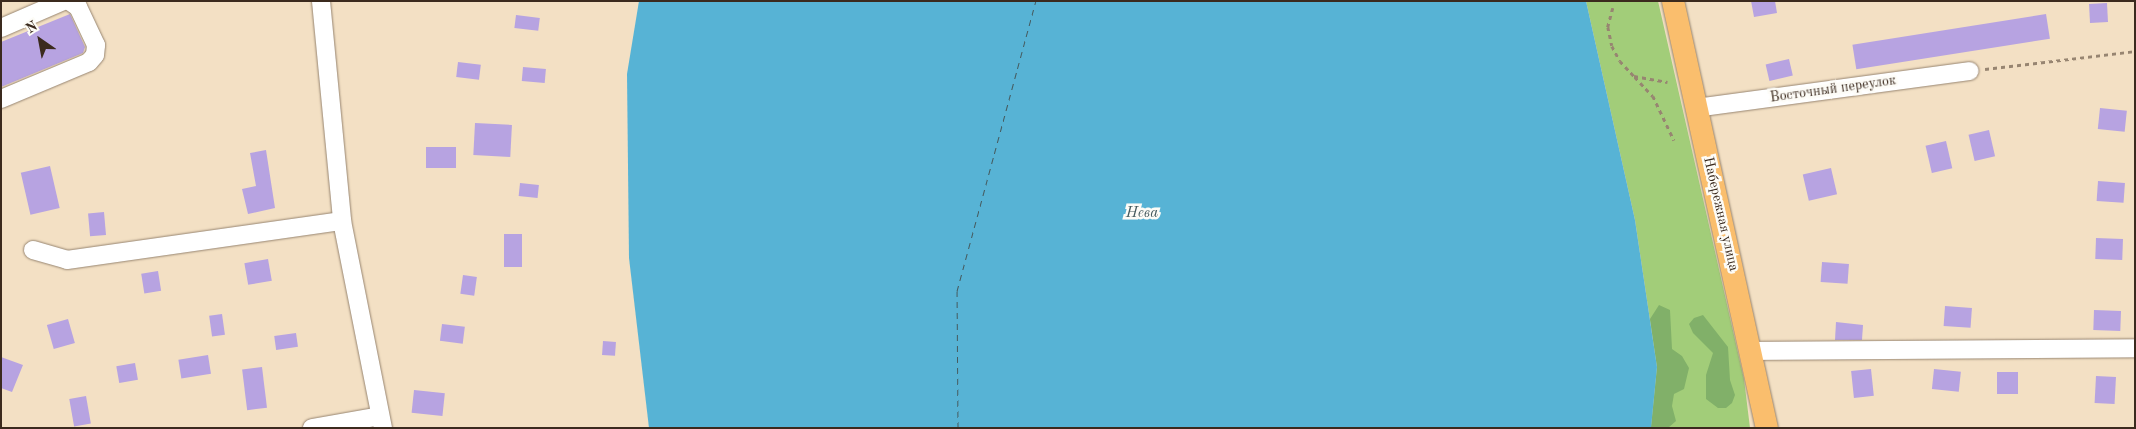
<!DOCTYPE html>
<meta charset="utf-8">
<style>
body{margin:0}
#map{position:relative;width:2136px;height:429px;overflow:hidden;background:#f3e0c4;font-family:"Old Standard TT",serif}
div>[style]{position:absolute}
.green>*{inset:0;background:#a2cd79}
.forest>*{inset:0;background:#81b069}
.water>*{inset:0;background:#57b3d5}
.ferry>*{height:1px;margin-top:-0.5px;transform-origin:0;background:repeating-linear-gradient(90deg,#455a5e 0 6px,transparent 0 11px)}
.building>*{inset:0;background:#b7a3e1;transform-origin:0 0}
.path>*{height:2.5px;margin-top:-1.25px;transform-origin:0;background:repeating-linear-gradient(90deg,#978571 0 4px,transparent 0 8px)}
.roads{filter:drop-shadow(0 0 1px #978571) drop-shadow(0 0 1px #978571)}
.minor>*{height:18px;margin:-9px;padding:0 9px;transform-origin:9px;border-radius:9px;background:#fff}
.major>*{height:22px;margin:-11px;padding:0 11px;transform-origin:11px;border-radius:11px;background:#fabe6d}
span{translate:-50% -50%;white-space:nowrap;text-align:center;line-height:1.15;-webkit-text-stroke:5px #fdfcf7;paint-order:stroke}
.street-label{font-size:14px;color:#3b2a1e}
.water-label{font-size:15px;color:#455a5e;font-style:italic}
.frame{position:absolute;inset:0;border:2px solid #3b2a1e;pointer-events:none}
.north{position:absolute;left:15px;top:15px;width:50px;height:50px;-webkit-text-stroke:4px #fdfcf7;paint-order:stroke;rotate:327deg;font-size:14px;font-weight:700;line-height:20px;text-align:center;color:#3b2a1e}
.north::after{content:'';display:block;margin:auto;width:18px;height:22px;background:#3b2a1e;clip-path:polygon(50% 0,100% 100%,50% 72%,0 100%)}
</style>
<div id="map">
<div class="green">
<div style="clip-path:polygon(1586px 1px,1658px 1px,1744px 379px,1750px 428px,1651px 428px,1657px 367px,1635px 220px)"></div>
</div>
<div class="forest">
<div style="clip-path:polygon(1659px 305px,1670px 310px,1672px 349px,1682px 356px,1689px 368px,1684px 389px,1674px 394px,1672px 406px,1676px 421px,1668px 428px,1651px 427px,1657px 367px,1650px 319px)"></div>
<div style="clip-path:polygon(1703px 315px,1728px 347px,1730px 380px,1735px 395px,1732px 403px,1726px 408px,1718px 408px,1706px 399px,1706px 375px,1713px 353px,1693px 333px,1689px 324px,1694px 318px)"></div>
</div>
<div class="water">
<div style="clip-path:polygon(639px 1px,1586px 1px,1635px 220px,1657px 367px,1651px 428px,649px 428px,629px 258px,627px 74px)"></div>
</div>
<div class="ferry">
<div style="left:958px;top:428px;width:137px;rotate:-90.4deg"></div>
<div style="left:957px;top:291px;width:301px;rotate:-74.8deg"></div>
</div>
<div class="building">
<div style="clip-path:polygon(1751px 1px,1775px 1px,1777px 13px,1754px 17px)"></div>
<div style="left:2107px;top:3px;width:19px;height:18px;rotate:87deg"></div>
<div style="clip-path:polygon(70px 14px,85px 47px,83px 53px,1px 87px,1px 42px)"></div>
<div style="left:2046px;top:14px;width:25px;height:196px;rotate:81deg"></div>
<div style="left:516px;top:15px;width:24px;height:13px;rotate:7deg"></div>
<div style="left:1789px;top:59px;width:17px;height:24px;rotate:77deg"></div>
<div style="left:458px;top:62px;width:23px;height:15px;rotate:7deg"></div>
<div style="left:523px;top:67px;width:23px;height:14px;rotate:5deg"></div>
<div style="left:2100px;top:108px;width:27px;height:21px;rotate:6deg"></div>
<div style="left:475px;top:123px;width:37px;height:32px;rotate:3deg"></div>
<div style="left:1989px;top:130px;width:27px;height:21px;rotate:77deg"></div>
<div style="left:1946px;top:141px;width:28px;height:21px;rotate:77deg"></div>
<div style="left:456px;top:147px;width:21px;height:30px;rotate:90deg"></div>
<div style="clip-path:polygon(266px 150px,275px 208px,248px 214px,242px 189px,256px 186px,250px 153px)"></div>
<div style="left:50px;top:166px;width:43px;height:30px;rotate:77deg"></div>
<div style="left:1831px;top:168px;width:27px;height:29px;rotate:77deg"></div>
<div style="left:2098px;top:181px;width:27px;height:20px;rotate:4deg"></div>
<div style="left:520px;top:183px;width:19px;height:13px;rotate:6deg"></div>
<div style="left:104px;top:212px;width:23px;height:16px;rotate:85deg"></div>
<div style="left:504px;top:234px;width:18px;height:33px"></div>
<div style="left:2096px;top:238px;width:27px;height:21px;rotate:2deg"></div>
<div style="left:268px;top:259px;width:22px;height:24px;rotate:80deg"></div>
<div style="left:1822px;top:262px;width:27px;height:20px;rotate:4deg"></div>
<div style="left:158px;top:271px;width:20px;height:17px;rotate:81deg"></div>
<div style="left:463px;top:275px;width:14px;height:19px;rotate:8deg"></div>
<div style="left:1945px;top:306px;width:27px;height:20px;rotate:4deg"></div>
<div style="left:2094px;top:310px;width:27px;height:20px;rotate:2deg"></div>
<div style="left:222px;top:314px;width:21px;height:13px;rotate:82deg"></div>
<div style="left:68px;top:319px;width:25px;height:22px;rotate:74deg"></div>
<div style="clip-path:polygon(1836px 322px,1863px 325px,1862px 340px,1835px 340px)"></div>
<div style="left:442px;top:324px;width:23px;height:17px;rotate:7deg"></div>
<div style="left:296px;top:333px;width:14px;height:22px;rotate:82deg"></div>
<div style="left:603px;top:341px;width:13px;height:14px;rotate:4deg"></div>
<div style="left:208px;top:355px;width:19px;height:30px;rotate:81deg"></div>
<div style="clip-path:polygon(1px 357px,23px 365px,12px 392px,1px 388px)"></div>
<div style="left:135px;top:363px;width:17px;height:19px;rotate:80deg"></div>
<div style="left:262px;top:367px;width:41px;height:20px;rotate:83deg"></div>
<div style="left:1871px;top:369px;width:27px;height:20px;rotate:84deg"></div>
<div style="left:1934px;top:369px;width:27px;height:20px;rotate:6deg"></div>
<div style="left:1997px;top:372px;width:21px;height:22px"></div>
<div style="left:2096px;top:376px;width:20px;height:27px;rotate:3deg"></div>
<div style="left:414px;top:390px;width:31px;height:23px;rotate:6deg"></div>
<div style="left:86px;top:396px;width:28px;height:17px;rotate:80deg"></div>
</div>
<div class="path">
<div style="left:1613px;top:8px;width:20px;rotate:105deg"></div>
<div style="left:1608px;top:27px;width:19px;rotate:78deg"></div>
<div style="left:1612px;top:46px;width:17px;rotate:62deg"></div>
<div style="left:1620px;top:61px;width:21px;rotate:47deg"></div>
<div style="left:1634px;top:76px;width:34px;rotate:10deg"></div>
<div style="left:1985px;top:69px;width:151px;rotate:-6.8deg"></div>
<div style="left:1635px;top:77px;width:26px;rotate:47deg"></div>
<div style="left:1653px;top:96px;width:49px;rotate:64.5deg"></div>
</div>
<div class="roads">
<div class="minor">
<div style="left:321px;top:1px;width:221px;rotate:84.5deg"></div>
<div style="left:342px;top:221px;width:211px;rotate:78.8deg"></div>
<div style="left:1px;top:28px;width:68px;rotate:-23.5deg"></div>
<div style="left:1px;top:99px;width:95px;rotate:-22.8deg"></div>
<div style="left:89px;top:62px;width:9px;rotate:-49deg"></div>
<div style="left:95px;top:55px;width:10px;rotate:-84deg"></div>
<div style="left:96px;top:45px;width:42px;rotate:-115.3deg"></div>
<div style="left:78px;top:7px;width:11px;rotate:-146deg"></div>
<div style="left:1696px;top:108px;width:276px;rotate:-7.7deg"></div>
<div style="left:33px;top:250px;width:35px;rotate:16deg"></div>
<div style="left:67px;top:260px;width:278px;rotate:-8.1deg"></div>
<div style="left:1752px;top:351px;width:383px;rotate:-0.4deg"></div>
<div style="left:312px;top:428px;width:69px;rotate:-10deg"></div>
</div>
<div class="major">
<div style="left:1673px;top:1px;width:437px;rotate:77.6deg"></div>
</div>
</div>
<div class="street-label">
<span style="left:1833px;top:89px;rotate:-8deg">Восточный переулок</span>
<span style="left:1721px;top:214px;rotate:77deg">Набережная улица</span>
</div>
<div class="water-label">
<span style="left:1142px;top:214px">Нева</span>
</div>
<div class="frame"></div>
<div class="north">N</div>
</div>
